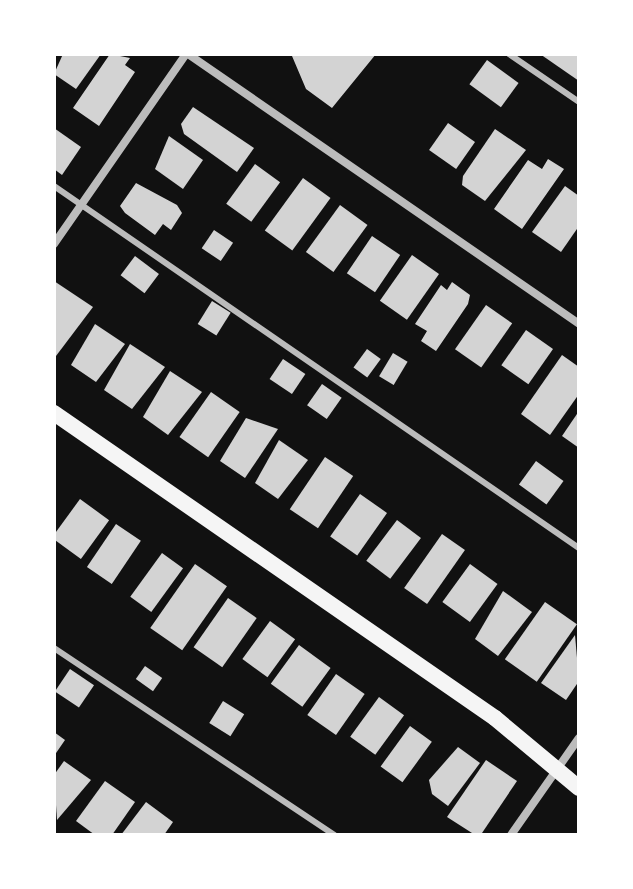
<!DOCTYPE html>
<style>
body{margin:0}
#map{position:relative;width:633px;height:889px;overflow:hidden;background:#111;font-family:"Source Sans 3",sans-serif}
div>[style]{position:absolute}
.building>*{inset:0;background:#d3d3d3;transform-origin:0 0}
.service>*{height:6px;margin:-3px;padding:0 3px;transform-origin:3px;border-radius:3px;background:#bcbcbc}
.minor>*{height:8px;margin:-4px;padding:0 4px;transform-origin:4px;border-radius:4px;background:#bcbcbc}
.secondary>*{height:16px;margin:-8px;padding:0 8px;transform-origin:8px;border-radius:8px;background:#f5f5f5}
span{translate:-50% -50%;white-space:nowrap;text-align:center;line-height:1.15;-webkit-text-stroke:6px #fff;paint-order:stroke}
.frame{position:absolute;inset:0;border:56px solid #fff;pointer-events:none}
</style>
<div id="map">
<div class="building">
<div style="clip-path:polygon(63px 54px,101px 54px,76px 89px,54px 74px)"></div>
<div style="clip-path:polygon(110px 54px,130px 58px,125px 65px,135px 72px,99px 126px,73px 108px)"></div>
<div style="clip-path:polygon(271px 54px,376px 54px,332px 108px,306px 89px,292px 56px)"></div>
<div style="clip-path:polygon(540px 54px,579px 54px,579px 81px)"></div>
<div style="left:487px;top:60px;width:39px;height:30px;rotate:36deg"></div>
<div style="clip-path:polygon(193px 107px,254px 148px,237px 172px,184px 134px,181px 124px)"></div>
<div style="left:448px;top:123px;width:33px;height:33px;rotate:35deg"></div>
<div style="clip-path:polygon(54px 128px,81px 147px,62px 175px,54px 169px)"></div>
<div style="clip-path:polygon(495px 129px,526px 150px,485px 201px,462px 185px,463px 176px)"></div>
<div style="clip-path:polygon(169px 136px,203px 160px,183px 189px,155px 169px)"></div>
<div style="clip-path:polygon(548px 159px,564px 169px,522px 229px,494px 209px,528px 160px,542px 169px)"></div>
<div style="left:255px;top:164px;width:31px;height:49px;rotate:36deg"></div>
<div style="left:303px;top:178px;width:34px;height:65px;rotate:36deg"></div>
<div style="clip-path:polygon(136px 183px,177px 205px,182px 213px,171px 230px,163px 224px,155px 235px,125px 213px,120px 206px)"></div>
<div style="clip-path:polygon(565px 186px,579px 196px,579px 226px,561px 252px,532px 232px)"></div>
<div style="left:340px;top:205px;width:34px;height:58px;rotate:36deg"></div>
<div style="left:214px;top:230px;width:23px;height:22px;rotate:34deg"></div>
<div style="left:372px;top:236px;width:34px;height:45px;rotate:34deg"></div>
<div style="left:412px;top:255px;width:33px;height:56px;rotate:35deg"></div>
<div style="left:135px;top:256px;width:30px;height:24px;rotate:37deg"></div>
<div style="clip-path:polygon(54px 281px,93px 307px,56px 356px,54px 355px)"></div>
<div style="clip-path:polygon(452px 282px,470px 295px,468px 304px,436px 351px,421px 341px,427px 331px,415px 324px,441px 285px,447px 290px)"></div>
<div style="left:212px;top:301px;width:22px;height:27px;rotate:32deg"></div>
<div style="left:486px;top:305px;width:32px;height:54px;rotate:35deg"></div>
<div style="clip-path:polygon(95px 324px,125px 344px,96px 382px,71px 365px)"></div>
<div style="left:526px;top:330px;width:33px;height:43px;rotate:35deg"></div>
<div style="clip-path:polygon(130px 344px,165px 367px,132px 409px,104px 390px)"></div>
<div style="left:367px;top:349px;width:17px;height:23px;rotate:36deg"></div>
<div style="left:393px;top:353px;width:17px;height:27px;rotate:31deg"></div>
<div style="clip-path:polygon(562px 355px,579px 367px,579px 394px,550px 435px,521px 414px)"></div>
<div style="left:283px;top:359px;width:27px;height:24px;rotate:34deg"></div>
<div style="clip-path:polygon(170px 371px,202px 392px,168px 435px,143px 417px)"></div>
<div style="left:322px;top:384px;width:24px;height:26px;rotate:35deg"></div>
<div style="left:211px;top:392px;width:35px;height:55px;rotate:35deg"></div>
<div style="clip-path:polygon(579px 411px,579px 448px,562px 436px)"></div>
<div style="clip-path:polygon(246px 418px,278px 429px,245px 478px,220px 461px)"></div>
<div style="clip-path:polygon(279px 440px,308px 460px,278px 499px,255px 483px)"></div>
<div style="left:325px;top:457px;width:34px;height:63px;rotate:34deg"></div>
<div style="left:536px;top:461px;width:34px;height:29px;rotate:36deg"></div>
<div style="left:360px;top:494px;width:33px;height:52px;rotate:35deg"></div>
<div style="left:80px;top:499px;width:36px;height:48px;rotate:36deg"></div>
<div style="left:397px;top:520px;width:30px;height:51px;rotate:37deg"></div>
<div style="left:116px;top:524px;width:30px;height:52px;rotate:34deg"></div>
<div style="left:442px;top:534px;width:28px;height:66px;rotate:35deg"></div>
<div style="left:162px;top:553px;width:26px;height:54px;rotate:36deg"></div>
<div style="left:195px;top:564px;width:39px;height:78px;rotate:35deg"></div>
<div style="left:470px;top:564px;width:34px;height:47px;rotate:36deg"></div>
<div style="clip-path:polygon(503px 591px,532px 612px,498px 656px,475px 639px)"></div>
<div style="left:228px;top:598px;width:35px;height:60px;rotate:35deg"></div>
<div style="left:545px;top:602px;width:39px;height:70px;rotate:35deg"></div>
<div style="left:270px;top:621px;width:31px;height:47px;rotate:36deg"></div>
<div style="clip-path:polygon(575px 635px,579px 681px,566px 700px,541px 683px)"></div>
<div style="left:299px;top:645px;width:39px;height:48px;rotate:36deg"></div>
<div style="left:145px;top:666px;width:21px;height:16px;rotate:35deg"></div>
<div style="left:70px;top:669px;width:29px;height:27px;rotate:34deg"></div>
<div style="left:336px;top:674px;width:35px;height:50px;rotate:35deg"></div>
<div style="left:379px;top:697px;width:31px;height:49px;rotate:36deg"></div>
<div style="left:223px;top:701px;width:25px;height:26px;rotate:32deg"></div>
<div style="left:410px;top:726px;width:27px;height:50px;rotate:36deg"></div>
<div style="clip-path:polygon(54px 732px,65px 740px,54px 756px)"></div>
<div style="clip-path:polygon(458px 747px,480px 763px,448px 806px,432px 794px,429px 780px)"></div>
<div style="clip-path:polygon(486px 760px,517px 781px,482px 833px,472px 833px,447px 817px)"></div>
<div style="clip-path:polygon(64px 761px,91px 780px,57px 820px,54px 775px)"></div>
<div style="clip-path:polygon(105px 781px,135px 802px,112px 835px,95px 835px,76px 821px)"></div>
<div style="clip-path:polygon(146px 802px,173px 822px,164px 835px,121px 835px)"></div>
</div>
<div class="service">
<div style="left:509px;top:54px;width:85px;rotate:34.4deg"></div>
<div style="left:54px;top:186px;width:638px;rotate:34.59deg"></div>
<div style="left:54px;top:648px;width:337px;rotate:33.7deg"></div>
</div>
<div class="minor">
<div style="left:188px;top:54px;width:475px;rotate:34.6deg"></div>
<div style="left:54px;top:244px;width:231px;rotate:-55.2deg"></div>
<div style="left:511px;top:835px;width:118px;rotate:-55deg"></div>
</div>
<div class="secondary">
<div style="left:54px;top:413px;width:536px;rotate:34.67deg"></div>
<div style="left:495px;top:718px;width:109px;rotate:39.8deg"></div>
</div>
<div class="frame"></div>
</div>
